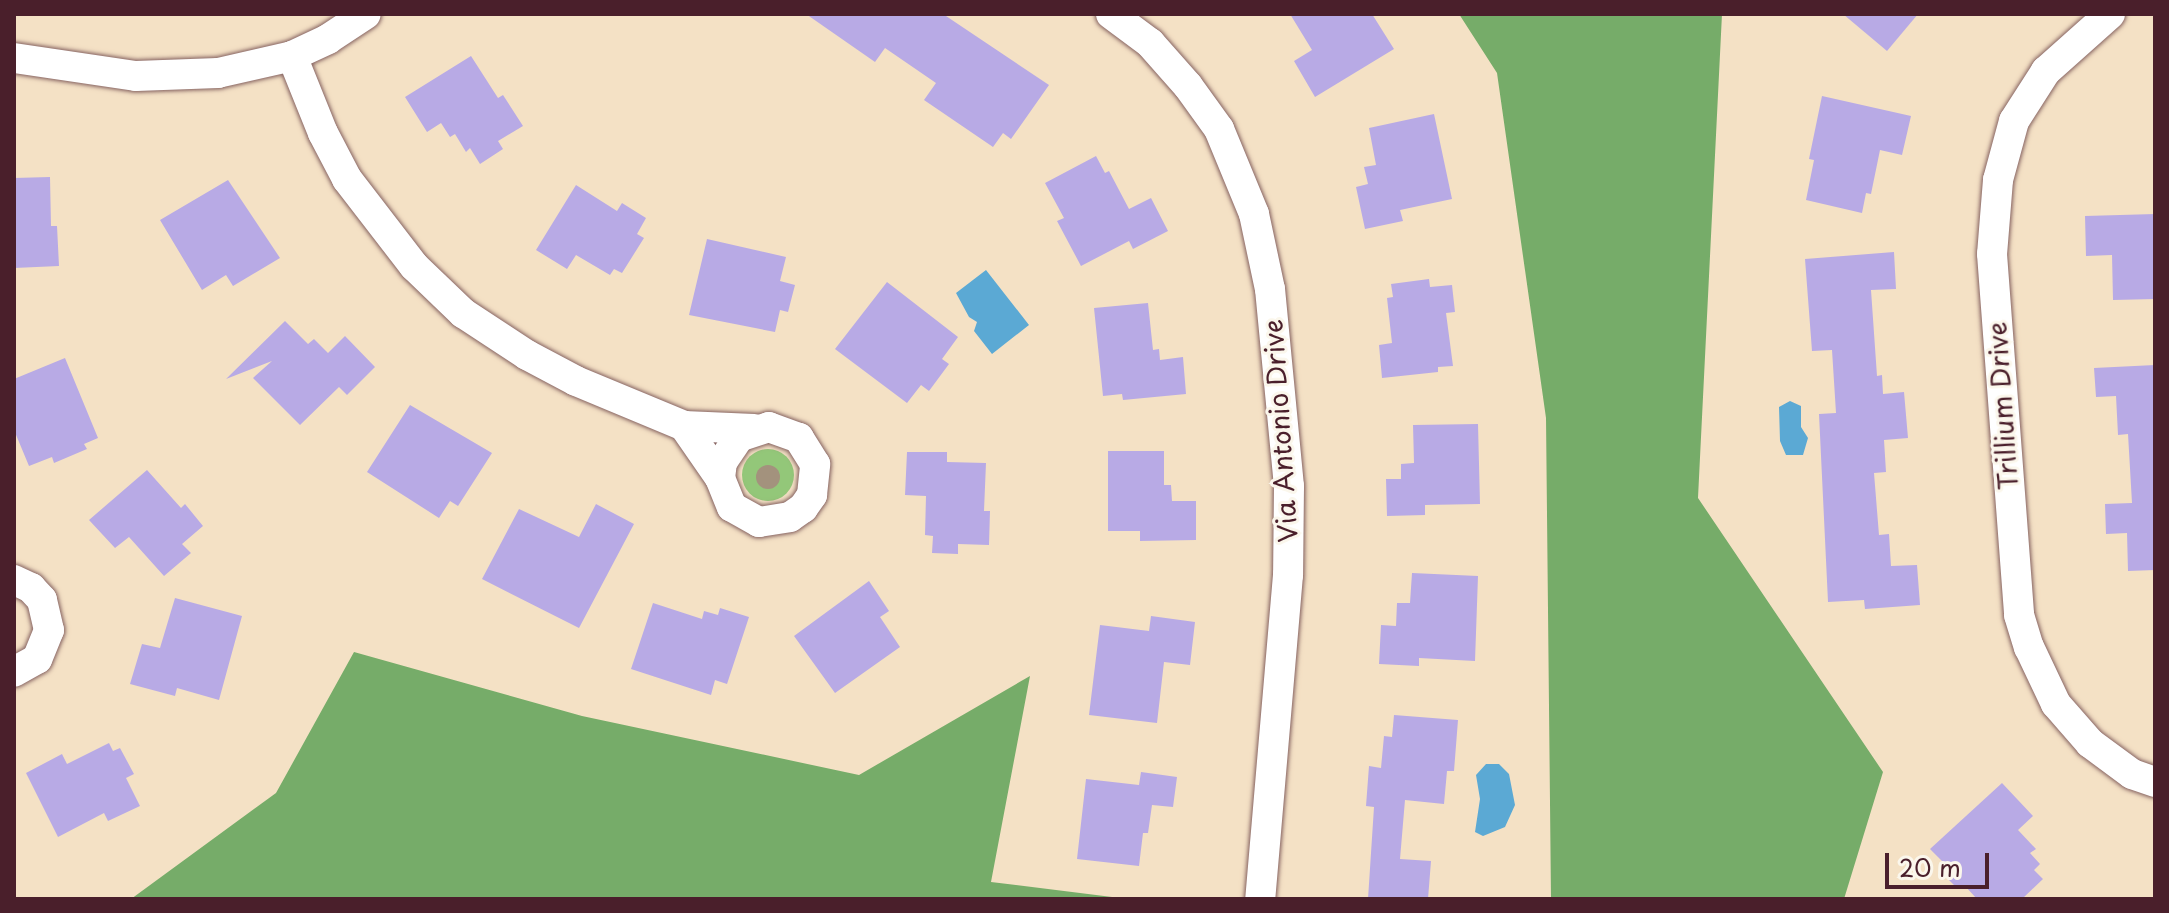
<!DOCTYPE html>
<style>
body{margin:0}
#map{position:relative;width:2169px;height:913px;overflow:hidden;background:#f4e1c5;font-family:"Playpen Sans",sans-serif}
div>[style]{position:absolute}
.green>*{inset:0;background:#93c779}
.round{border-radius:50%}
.forest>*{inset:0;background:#76ac69}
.water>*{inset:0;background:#5ba9d4}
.building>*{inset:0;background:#b8aae5}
.roads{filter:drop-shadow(0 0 2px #866361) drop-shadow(0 0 2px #866361)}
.street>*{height:30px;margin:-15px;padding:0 15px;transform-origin:15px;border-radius:15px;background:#fff}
.trees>*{width:24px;height:24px;margin:-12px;border-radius:50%;background:#a3927d}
span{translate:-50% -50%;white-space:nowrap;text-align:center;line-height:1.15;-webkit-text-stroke:6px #fbf7ec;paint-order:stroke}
.street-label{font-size:26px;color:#4a1f2b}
.frame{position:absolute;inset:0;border:16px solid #4a1f2b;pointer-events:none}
.scale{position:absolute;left:1885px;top:853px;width:104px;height:36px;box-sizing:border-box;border:4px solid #4a1f2b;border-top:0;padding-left:10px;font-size:24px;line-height:28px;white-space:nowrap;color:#4a1f2b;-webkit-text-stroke:6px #fbf7ec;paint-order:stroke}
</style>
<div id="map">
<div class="green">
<div class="round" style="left:742px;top:449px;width:52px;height:52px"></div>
</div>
<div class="forest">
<div style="clip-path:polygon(1459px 14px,1722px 14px,1698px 498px,1883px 772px,1844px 899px,1551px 899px,1546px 418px,1497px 73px)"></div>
<div style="clip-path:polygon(354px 652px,582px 716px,859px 775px,1030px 676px,991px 882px,1128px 899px,131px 899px,276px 793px)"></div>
</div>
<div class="water">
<div style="clip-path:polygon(986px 270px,1029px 325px,992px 354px,974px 331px,977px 322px,969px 317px,956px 293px)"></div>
<div style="clip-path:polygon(1790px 401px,1801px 406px,1801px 427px,1808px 438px,1803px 455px,1786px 455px,1780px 441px,1779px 407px)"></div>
<div style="clip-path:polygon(1486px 764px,1499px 764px,1509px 774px,1515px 805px,1505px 827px,1483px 836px,1475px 832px,1480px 799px,1476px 775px)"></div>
</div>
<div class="building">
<div style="clip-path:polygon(806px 14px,943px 14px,1049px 85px,1011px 139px,1003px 133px,993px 147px,924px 100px,936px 83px,885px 48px,875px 62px)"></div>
<div style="clip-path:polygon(1290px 14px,1372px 14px,1394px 49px,1315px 97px,1294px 61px,1312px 50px)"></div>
<div style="clip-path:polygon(1843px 14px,1918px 14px,1887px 51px)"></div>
<div style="clip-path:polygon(471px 56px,498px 98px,503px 95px,523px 126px,498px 141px,503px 149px,480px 164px,470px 148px,466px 152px,455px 134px,450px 137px,441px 123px,427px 132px,405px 97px)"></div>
<div style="clip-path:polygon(1822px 96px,1911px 116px,1902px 155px,1880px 150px,1871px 194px,1866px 193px,1862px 213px,1806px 200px,1814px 160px,1809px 159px)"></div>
<div style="clip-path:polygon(1434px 114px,1452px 199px,1400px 210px,1403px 221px,1365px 229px,1356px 187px,1368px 184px,1364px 167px,1376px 165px,1369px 128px)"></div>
<div style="clip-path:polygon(1096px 156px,1105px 173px,1109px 171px,1129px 209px,1151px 198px,1168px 231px,1133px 249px,1129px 241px,1081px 266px,1057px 221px,1064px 218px,1045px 183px)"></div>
<div style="clip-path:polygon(50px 177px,51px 226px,57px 226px,59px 266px,14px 268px,14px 178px)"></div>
<div style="clip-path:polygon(228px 180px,280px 258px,233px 286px,226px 275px,202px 290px,160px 220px)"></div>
<div style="clip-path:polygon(576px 185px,617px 211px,622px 203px,646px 218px,637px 234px,644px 238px,622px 273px,614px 269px,610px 275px,576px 255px,567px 269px,536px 250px)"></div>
<div style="clip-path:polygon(2155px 214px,2155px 299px,2113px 300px,2112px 255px,2086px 256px,2085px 216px)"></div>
<div style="clip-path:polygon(707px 239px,786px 257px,780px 281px,795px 285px,788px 312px,780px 310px,775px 332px,689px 315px)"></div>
<div style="clip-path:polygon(1894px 252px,1896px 289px,1871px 290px,1877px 376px,1882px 375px,1883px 394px,1904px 392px,1908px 438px,1884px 440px,1886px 472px,1874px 473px,1879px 535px,1889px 534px,1891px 566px,1917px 565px,1920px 605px,1865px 609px,1864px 600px,1828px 602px,1819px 414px,1836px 413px,1832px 350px,1812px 351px,1805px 259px)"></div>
<div style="clip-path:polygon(1429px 279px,1430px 287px,1452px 285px,1455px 312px,1446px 313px,1453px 366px,1438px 367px,1438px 372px,1382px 378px,1379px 345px,1392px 343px,1387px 298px,1393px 297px,1391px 284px)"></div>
<div style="clip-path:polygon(887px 282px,958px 337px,942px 359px,949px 364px,929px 391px,921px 385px,907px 403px,835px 349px)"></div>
<div style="clip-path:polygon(1148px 303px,1153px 350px,1159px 349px,1160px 360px,1183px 357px,1186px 394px,1123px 400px,1122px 394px,1103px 396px,1094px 308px)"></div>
<div style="clip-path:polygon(285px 321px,308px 344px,314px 339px,328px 353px,345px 336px,375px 367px,347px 395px,339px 387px,300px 425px,253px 378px,272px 361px,226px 379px)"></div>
<div style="clip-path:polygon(65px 358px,98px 438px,84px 444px,87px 449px,54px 463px,52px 457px,29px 466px,14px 430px,14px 379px)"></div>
<div style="clip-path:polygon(2155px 365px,2155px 570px,2128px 571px,2127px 533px,2106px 534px,2105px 504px,2132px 503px,2128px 434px,2118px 435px,2116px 396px,2096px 397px,2094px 368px)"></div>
<div style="clip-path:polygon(410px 405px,492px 453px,458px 506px,450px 501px,439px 518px,367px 472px)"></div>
<div style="clip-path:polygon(1478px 424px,1480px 504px,1425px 505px,1425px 515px,1387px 516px,1386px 479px,1401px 479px,1401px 464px,1414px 463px,1413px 425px)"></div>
<div style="clip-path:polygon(1108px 451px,1164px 451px,1164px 485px,1171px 485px,1172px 501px,1196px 501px,1196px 540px,1140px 541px,1140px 531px,1108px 531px)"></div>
<div style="clip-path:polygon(907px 452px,947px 452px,947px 462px,986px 463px,984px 511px,990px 511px,989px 545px,958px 544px,958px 554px,932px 553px,933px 536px,925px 535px,926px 496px,905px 495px)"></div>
<div style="clip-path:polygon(147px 470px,181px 508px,185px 504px,203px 526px,182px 544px,191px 553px,164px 576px,129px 537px,115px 548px,89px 520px)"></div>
<div style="clip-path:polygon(596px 504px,634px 524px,579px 628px,482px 579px,519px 509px,579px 537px)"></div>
<div style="clip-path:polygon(1412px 573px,1478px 576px,1475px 661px,1419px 658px,1419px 666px,1379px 664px,1381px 625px,1396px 626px,1397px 603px,1410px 603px)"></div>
<div style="clip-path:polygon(869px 581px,889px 611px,880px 617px,900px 647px,835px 693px,794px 636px)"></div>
<div style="clip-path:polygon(175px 598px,242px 616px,219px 700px,177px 688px,175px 696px,130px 684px,142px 644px,160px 648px)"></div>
<div style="clip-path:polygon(653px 603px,702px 619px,704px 611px,718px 615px,720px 608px,749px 617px,727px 684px,715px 680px,711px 695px,631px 669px)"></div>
<div style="clip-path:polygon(1151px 616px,1195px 622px,1190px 665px,1164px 662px,1157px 723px,1089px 715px,1100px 625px,1149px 631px)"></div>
<div style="clip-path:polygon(1394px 715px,1458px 720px,1454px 771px,1447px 771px,1444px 804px,1405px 800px,1400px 859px,1431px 861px,1428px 899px,1368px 899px,1374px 807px,1366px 806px,1369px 766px,1381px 768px,1384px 736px,1392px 737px)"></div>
<div style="clip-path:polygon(109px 743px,113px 751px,120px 748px,134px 774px,126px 778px,140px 806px,108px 821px,104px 813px,58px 837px,26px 773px,62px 754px,67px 764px)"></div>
<div style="clip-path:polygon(1141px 772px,1177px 777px,1173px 807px,1152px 805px,1148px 833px,1143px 833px,1139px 866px,1077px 859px,1086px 779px,1139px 785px)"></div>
<div style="clip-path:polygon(2002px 783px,2033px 816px,2018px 830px,2036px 849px,2030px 853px,2040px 864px,2034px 870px,2043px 879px,2022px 899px,1977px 899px,1965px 886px,1954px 885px,1944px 875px,1945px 864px,1930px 849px)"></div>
</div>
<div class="roads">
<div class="street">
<div style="left:1111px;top:14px;width:49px;rotate:36.6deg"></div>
<div style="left:1150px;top:43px;width:57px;rotate:48.5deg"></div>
<div style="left:1188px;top:86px;width:53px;rotate:54.2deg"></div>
<div style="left:1219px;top:129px;width:92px;rotate:67.6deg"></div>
<div style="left:1254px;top:214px;width:77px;rotate:78deg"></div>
<div style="left:1270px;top:289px;width:198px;rotate:84.5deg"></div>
<div style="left:1289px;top:486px;width:89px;rotate:90.6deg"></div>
<div style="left:1288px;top:575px;width:325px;rotate:94.9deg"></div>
<div style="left:2110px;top:14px;width:86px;rotate:138.3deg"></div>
<div style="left:2046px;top:71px;width:59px;rotate:122.6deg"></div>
<div style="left:2014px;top:121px;width:61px;rotate:105.2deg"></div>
<div style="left:1998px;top:180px;width:74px;rotate:94.6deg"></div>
<div style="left:1992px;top:254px;width:362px;rotate:85.7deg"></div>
<div style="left:2019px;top:615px;width:34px;rotate:73deg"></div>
<div style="left:2029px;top:647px;width:63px;rotate:64.7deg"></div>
<div style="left:2056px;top:704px;width:52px;rotate:48.9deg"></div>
<div style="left:2090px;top:743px;width:52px;rotate:36.4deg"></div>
<div style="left:2132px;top:774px;width:24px;rotate:19deg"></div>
<div style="left:292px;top:56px;width:83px;rotate:68.1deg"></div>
<div style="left:323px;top:133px;width:52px;rotate:62.4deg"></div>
<div style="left:347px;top:179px;width:110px;rotate:52.4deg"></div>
<div style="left:414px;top:266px;width:68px;rotate:43.8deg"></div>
<div style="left:463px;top:313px;width:77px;rotate:33.3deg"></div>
<div style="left:527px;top:355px;width:55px;rotate:28deg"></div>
<div style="left:576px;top:381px;width:117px;rotate:22.6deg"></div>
<div style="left:684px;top:426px;width:70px;rotate:2.5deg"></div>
<div style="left:14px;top:58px;width:123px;rotate:8.4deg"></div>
<div style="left:136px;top:76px;width:82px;rotate:-2.1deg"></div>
<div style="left:218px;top:73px;width:76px;rotate:-12.9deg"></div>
<div style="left:292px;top:56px;width:40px;rotate:-25deg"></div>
<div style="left:328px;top:39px;width:45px;rotate:-33.3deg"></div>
<div style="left:684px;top:426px;width:63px;rotate:55.3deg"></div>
<div style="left:720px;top:478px;width:31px;rotate:68deg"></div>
<div style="left:732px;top:507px;width:31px;rotate:29deg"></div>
<div style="left:759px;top:522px;width:31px;rotate:-9deg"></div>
<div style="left:790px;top:517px;width:16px;rotate:-35deg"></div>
<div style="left:803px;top:508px;width:16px;rotate:-55deg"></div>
<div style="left:812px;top:495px;width:31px;rotate:-84deg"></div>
<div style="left:815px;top:464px;width:31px;rotate:-122deg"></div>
<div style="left:799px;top:438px;width:32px;rotate:-160deg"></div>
<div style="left:769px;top:427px;width:32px;rotate:162deg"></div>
<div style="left:739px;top:437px;width:30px;rotate:124deg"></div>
<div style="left:722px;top:462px;width:16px;rotate:97deg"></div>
<div style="left:14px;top:580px;width:19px;rotate:25deg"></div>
<div style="left:31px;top:588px;width:16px;rotate:47deg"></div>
<div style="left:42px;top:600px;width:31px;rotate:77deg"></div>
<div style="left:49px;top:630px;width:31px;rotate:112deg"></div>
<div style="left:37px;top:659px;width:26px;rotate:151deg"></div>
</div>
</div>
<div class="trees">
<div style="left:768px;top:477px"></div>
</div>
<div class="street-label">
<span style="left:2002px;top:406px;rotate:-94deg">Trillium Drive</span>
<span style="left:1280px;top:431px;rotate:-94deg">Via Antonio Drive</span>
</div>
<div class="frame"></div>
<div class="scale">20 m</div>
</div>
